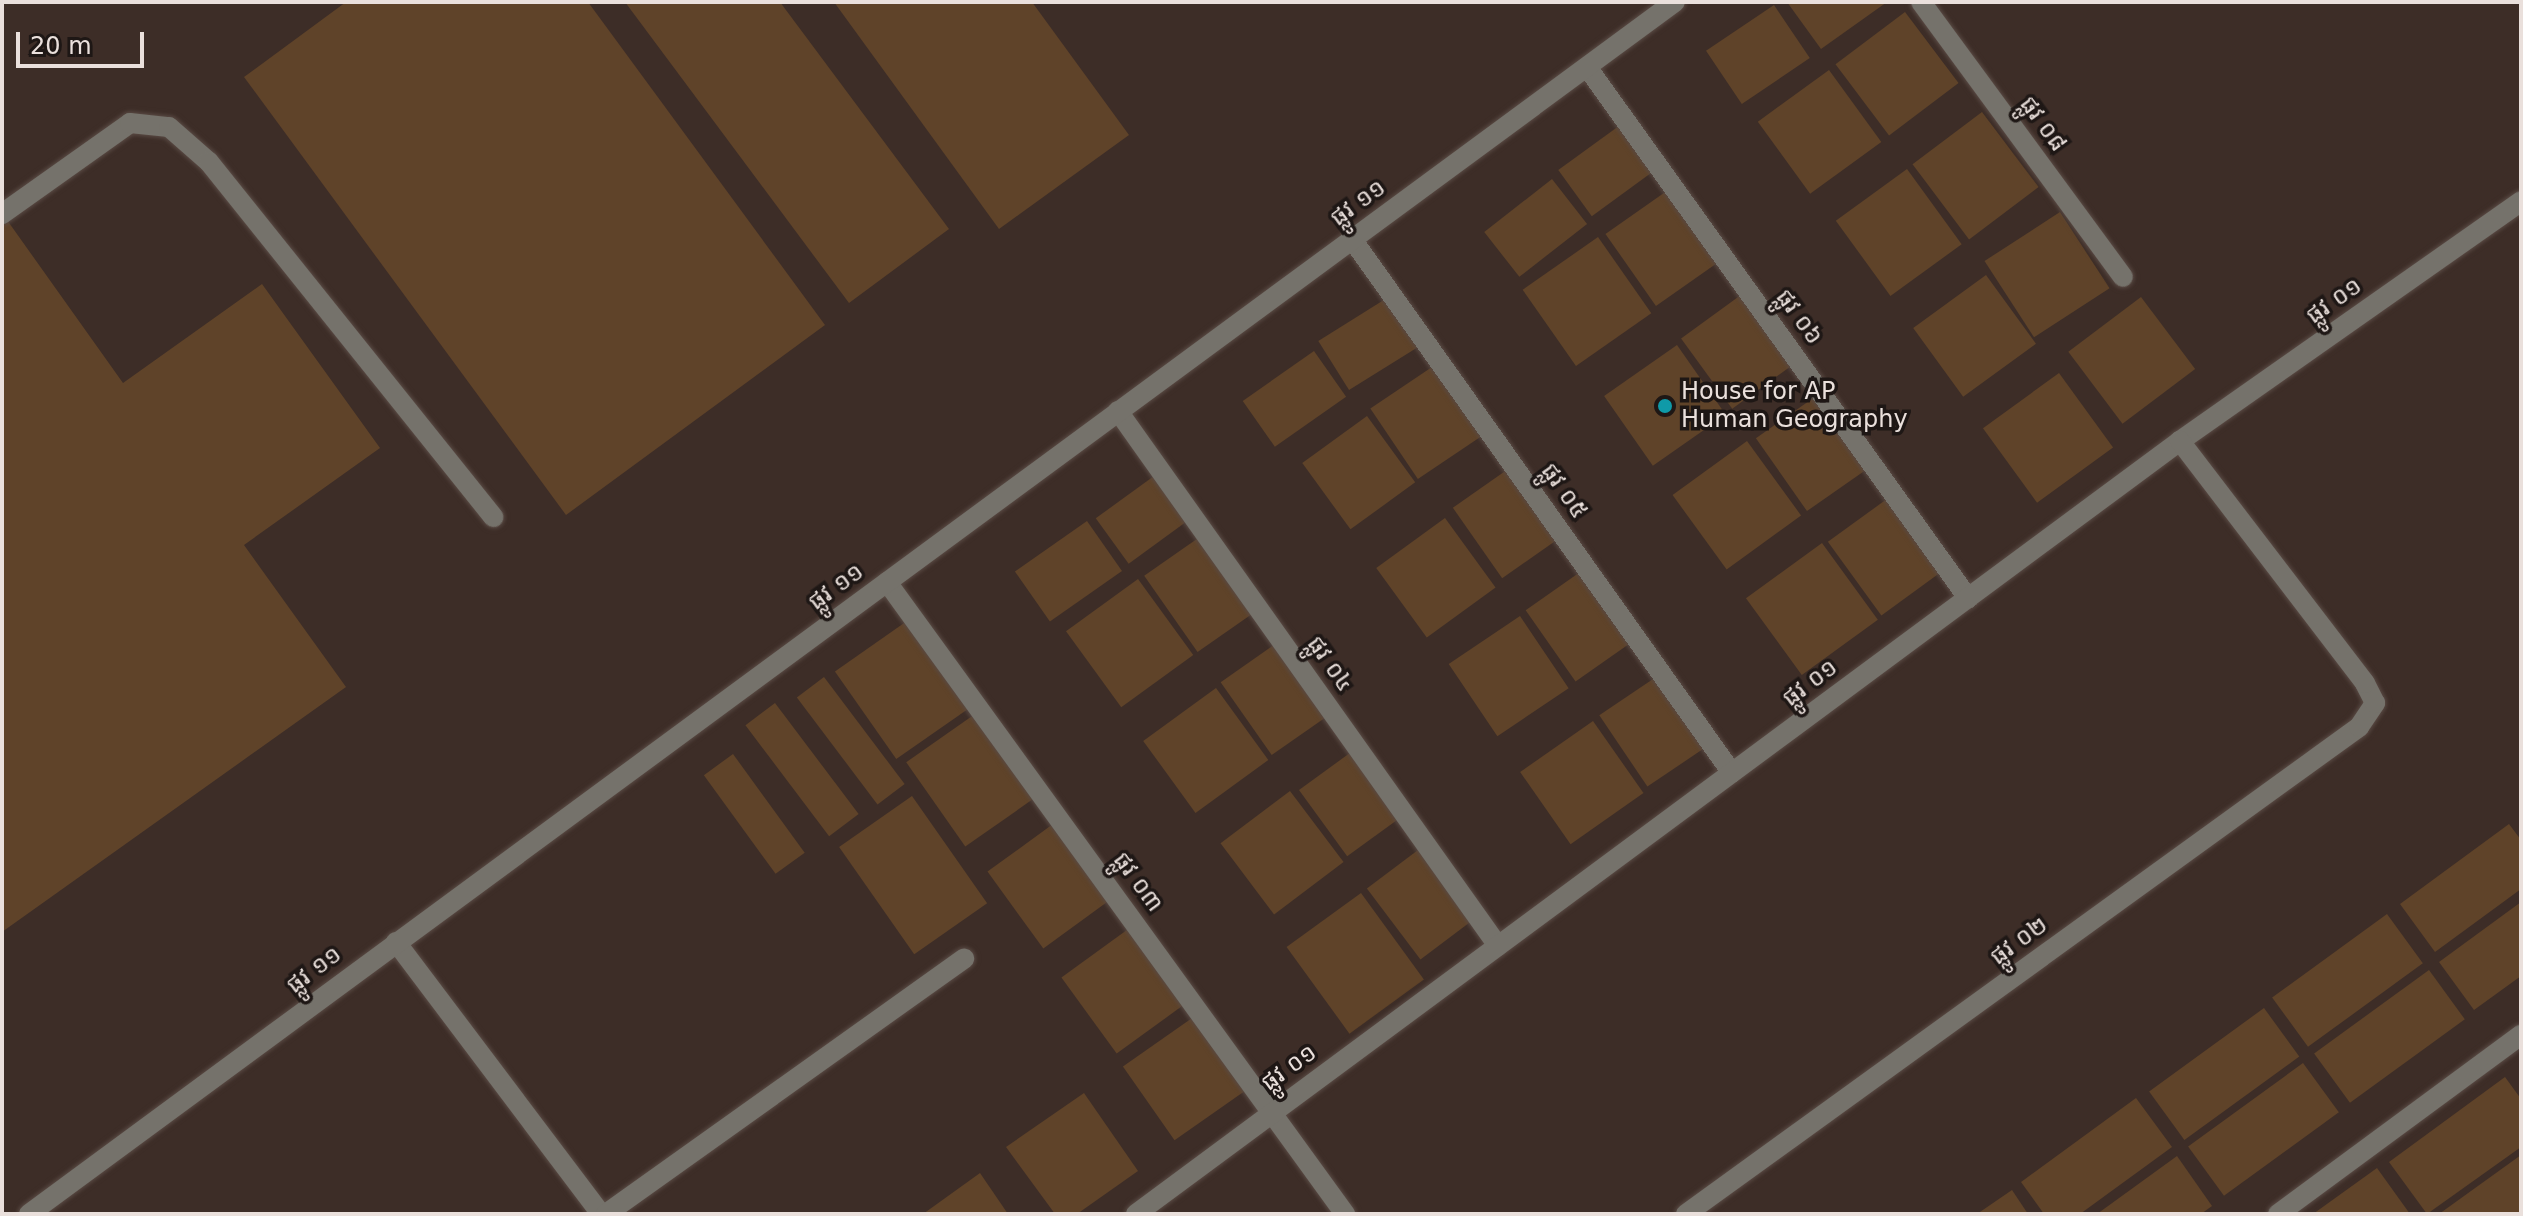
<!DOCTYPE html>
<meta charset="utf-8">
<style>
body{margin:0}
#map{position:relative;width:2523px;height:1216px;overflow:hidden;background:#3d2d27;font-family:"DejaVu Sans","Noto Sans Khmer",sans-serif}
div>[style]{position:absolute}
.building>*{inset:0;background:#5f4329;transform-origin:0 0}
.roads{filter:drop-shadow(0 0 2px #594a44) drop-shadow(0 0 2px #594a44)}
.minor>*{height:20px;margin:-10px;padding:0 10px;transform-origin:10px;border-radius:10px;background:#75726b}
.dots>*{width:22px;height:22px;translate:-50% -50%;box-sizing:border-box;border:4px solid #1e1715;border-radius:50%}
span{translate:-50% -50%;white-space:nowrap;text-align:center;line-height:1.15;-webkit-text-stroke:7px #1e1715;paint-order:stroke}
.street-label{font-size:24px;color:#eae0dc}
.poi-label{font-size:24px;color:#eae0dc}
.left{translate:0 -50%;text-align:left}
.frame{position:absolute;inset:0;border:4px solid #eae0dc;pointer-events:none}
.scale{position:absolute;left:16px;top:32px;width:128px;height:36px;box-sizing:border-box;border:4px solid #eae0dc;border-top:0;padding-left:10px;font-size:24px;line-height:28px;white-space:nowrap;color:#eae0dc;-webkit-text-stroke:6px #1e1715;paint-order:stroke}
</style>
<div id="map">
<div class="building">
<div style="clip-path:polygon(346px 2px,588px 2px,825px 325px,566px 515px,244px 77px)"></div>
<div style="clip-path:polygon(625px 2px,780px 2px,949px 229px,849px 303px)"></div>
<div style="clip-path:polygon(834px 2px,1032px 2px,1129px 135px,999px 229px)"></div>
<div style="clip-path:polygon(1787px 2px,1887px 2px,1821px 49px)"></div>
<div style="left:1774px;top:5px;width:64px;height:82px;rotate:56deg"></div>
<div style="left:1905px;top:12px;width:89px;height:87px;rotate:53deg"></div>
<div style="left:1829px;top:70px;width:89px;height:88px;rotate:54deg"></div>
<div style="left:1982px;top:112px;width:94px;height:87px;rotate:53deg"></div>
<div style="left:1623px;top:123px;width:57px;height:80px;rotate:54deg"></div>
<div style="left:1907px;top:169px;width:93px;height:88px;rotate:54deg"></div>
<div style="left:1552px;top:179px;width:57px;height:86px;rotate:52deg"></div>
<div style="left:1671px;top:188px;width:88px;height:80px;rotate:55deg"></div>
<div style="left:2060px;top:212px;width:91px;height:90px;rotate:57deg"></div>
<div style="clip-path:polygon(7px 220px,123px 383px,262px 284px,380px 448px,244px 545px,346px 687px,2px 932px,2px 224px)"></div>
<div style="left:1598px;top:237px;width:93px;height:92px;rotate:55deg"></div>
<div style="left:1986px;top:275px;width:85px;height:90px;rotate:54deg"></div>
<div style="left:1745px;top:292px;width:87px;height:79px;rotate:54deg"></div>
<div style="left:2141px;top:297px;width:90px;height:91px;rotate:53deg"></div>
<div style="left:1387px;top:298px;width:58px;height:81px;rotate:58deg"></div>
<div style="left:1677px;top:345px;width:85px;height:89px;rotate:55deg"></div>
<div style="left:1314px;top:351px;width:56px;height:87px;rotate:55deg"></div>
<div style="left:1435px;top:365px;width:85px;height:78px;rotate:56deg"></div>
<div style="left:2059px;top:373px;width:92px;height:94px;rotate:54deg"></div>
<div style="left:1819px;top:394px;width:89px;height:77px;rotate:55deg"></div>
<div style="left:1367px;top:416px;width:82px;height:80px;rotate:54deg"></div>
<div style="left:1747px;top:441px;width:92px;height:92px;rotate:54deg"></div>
<div style="left:1511px;top:467px;width:86px;height:71px;rotate:55deg"></div>
<div style="left:1154px;top:476px;width:56px;height:72px;rotate:54deg"></div>
<div style="left:1891px;top:496px;width:91px;height:78px;rotate:54deg"></div>
<div style="left:1445px;top:518px;width:86px;height:85px;rotate:54deg"></div>
<div style="left:1087px;top:521px;width:61px;height:88px;rotate:55deg"></div>
<div style="left:1204px;top:534px;width:93px;height:73px;rotate:55deg"></div>
<div style="left:1822px;top:543px;width:95px;height:94px;rotate:54deg"></div>
<div style="left:1583px;top:570px;width:87px;height:70px;rotate:55deg"></div>
<div style="left:1138px;top:579px;width:94px;height:89px;rotate:54deg"></div>
<div style="left:1520px;top:616px;width:87px;height:86px;rotate:56deg"></div>
<div style="left:907px;top:621px;width:107px;height:88px;rotate:55deg"></div>
<div style="left:1278px;top:642px;width:89px;height:70px;rotate:55deg"></div>
<div style="left:1659px;top:675px;width:86px;height:72px;rotate:56deg"></div>
<div style="left:824px;top:677px;width:134px;height:34px;rotate:53deg"></div>
<div style="left:1216px;top:688px;width:89px;height:90px;rotate:54deg"></div>
<div style="left:775px;top:703px;width:139px;height:37px;rotate:53deg"></div>
<div style="left:975px;top:714px;width:103px;height:84px;rotate:55deg"></div>
<div style="left:1593px;top:721px;width:88px;height:89px;rotate:55deg"></div>
<div style="left:1354px;top:750px;width:82px;height:68px;rotate:54deg"></div>
<div style="left:733px;top:754px;width:122px;height:36px;rotate:54deg"></div>
<div style="left:1290px;top:791px;width:89px;height:87px;rotate:53deg"></div>
<div style="left:912px;top:796px;width:131px;height:89px;rotate:55deg"></div>
<div style="left:1053px;top:824px;width:95px;height:81px;rotate:54deg"></div>
<div style="clip-path:polygon(2509px 824px,2521px 840px,2521px 889px,2435px 952px,2400px 904px)"></div>
<div style="left:1422px;top:847px;width:89px;height:69px;rotate:53deg"></div>
<div style="left:1361px;top:893px;width:107px;height:92px;rotate:54deg"></div>
<div style="clip-path:polygon(2521px 902px,2521px 976px,2474px 1010px,2439px 962px)"></div>
<div style="left:2387px;top:914px;width:61px;height:142px;rotate:54deg"></div>
<div style="left:1131px;top:927px;width:94px;height:86px;rotate:54deg"></div>
<div style="left:2429px;top:970px;width:61px;height:142px;rotate:54deg"></div>
<div style="left:2264px;top:1008px;width:60px;height:142px;rotate:54deg"></div>
<div style="left:1195px;top:1016px;width:90px;height:88px;rotate:55deg"></div>
<div style="left:2303px;top:1063px;width:61px;height:142px;rotate:54deg"></div>
<div style="clip-path:polygon(2505px 1077px,2521px 1099px,2521px 1147px,2427px 1214px,2389px 1162px)"></div>
<div style="clip-path:polygon(1084px 1093px,1138px 1171px,1077px 1214px,1055px 1214px,1006px 1147px)"></div>
<div style="clip-path:polygon(2136px 1098px,2172px 1147px,2080px 1214px,2044px 1214px,2021px 1182px)"></div>
<div style="clip-path:polygon(2521px 1155px,2521px 1214px,2439px 1214px)"></div>
<div style="clip-path:polygon(2177px 1156px,2212px 1206px,2201px 1214px,2097px 1214px)"></div>
<div style="clip-path:polygon(2377px 1168px,2410px 1214px,2313px 1214px)"></div>
<div style="clip-path:polygon(980px 1173px,1008px 1214px,923px 1214px)"></div>
<div style="clip-path:polygon(2012px 1190px,2028px 1214px,1977px 1214px)"></div>
</div>
<div class="roads">
<div class="minor">
<div style="left:1921px;top:2px;width:341px;rotate:53.7deg"></div>
<div style="left:1587px;top:67px;width:654px;rotate:54.34deg"></div>
<div style="left:2px;top:214px;width:157px;rotate:-35.4deg"></div>
<div style="left:130px;top:123px;width:39px;rotate:6deg"></div>
<div style="left:169px;top:127px;width:53px;rotate:41.2deg"></div>
<div style="left:209px;top:162px;width:455px;rotate:51.3deg"></div>
<div style="left:1352px;top:239px;width:655px;rotate:54.56deg"></div>
<div style="left:1118px;top:411px;width:656px;rotate:54.61deg"></div>
<div style="left:887px;top:582px;width:781px;rotate:54.07deg"></div>
<div style="left:396px;top:942px;width:341px;rotate:53deg"></div>
<div style="left:29px;top:1214px;width:2044px;rotate:-36.37deg"></div>
<div style="left:606px;top:1214px;width:440px;rotate:-35.5deg"></div>
<div style="left:1136px;top:1214px;width:1299px;rotate:-36.52deg"></div>
<div style="left:2180px;top:441px;width:417px;rotate:-35.1deg"></div>
<div style="left:1686px;top:1214px;width:831px;rotate:-35.89deg"></div>
<div style="left:2359px;top:727px;width:29px;rotate:-56deg"></div>
<div style="left:2375px;top:703px;width:22px;rotate:-117deg"></div>
<div style="left:2365px;top:683px;width:305px;rotate:-127.4deg"></div>
<div style="left:2278px;top:1214px;width:302px;rotate:-36.4deg"></div>
</div>
</div>
<div class="dots">
<div style="left:1665px;top:406px;background:#0f9aa8"></div>
</div>
<div class="street-label">
<span style="left:2043px;top:124px;rotate:54deg">ផ្លូវ ០៨</span>
<span style="left:1358px;top:203px;rotate:-36deg">ផ្លូវ ១១</span>
<span style="left:2334px;top:301px;rotate:-35deg">ផ្លូវ ០១</span>
<span style="left:1799px;top:317px;rotate:54deg">ផ្លូវ ០៦</span>
<span style="left:1564px;top:491px;rotate:55deg">ផ្លូវ ០៥</span>
<span style="left:836px;top:587px;rotate:-36deg">ផ្លូវ ១១</span>
<span style="left:1330px;top:664px;rotate:55deg">ផ្លូវ ០៤</span>
<span style="left:1810px;top:683px;rotate:-37deg">ផ្លូវ ០១</span>
<span style="left:1138px;top:882px;rotate:54deg">ផ្លូវ ០៣</span>
<span style="left:2019px;top:941px;rotate:-36deg">ផ្លូវ ០២</span>
<span style="left:314px;top:970px;rotate:-37deg">ផ្លូវ ១១</span>
<span style="left:1289px;top:1068px;rotate:-36deg">ផ្លូវ ០១</span>
</div>
<div class="poi-label">
<span class="left" style="left:1681px;top:406px">House for AP<br>Human Geography</span>
</div>
<div class="frame"></div>
<div class="scale">20 m</div>
</div>
